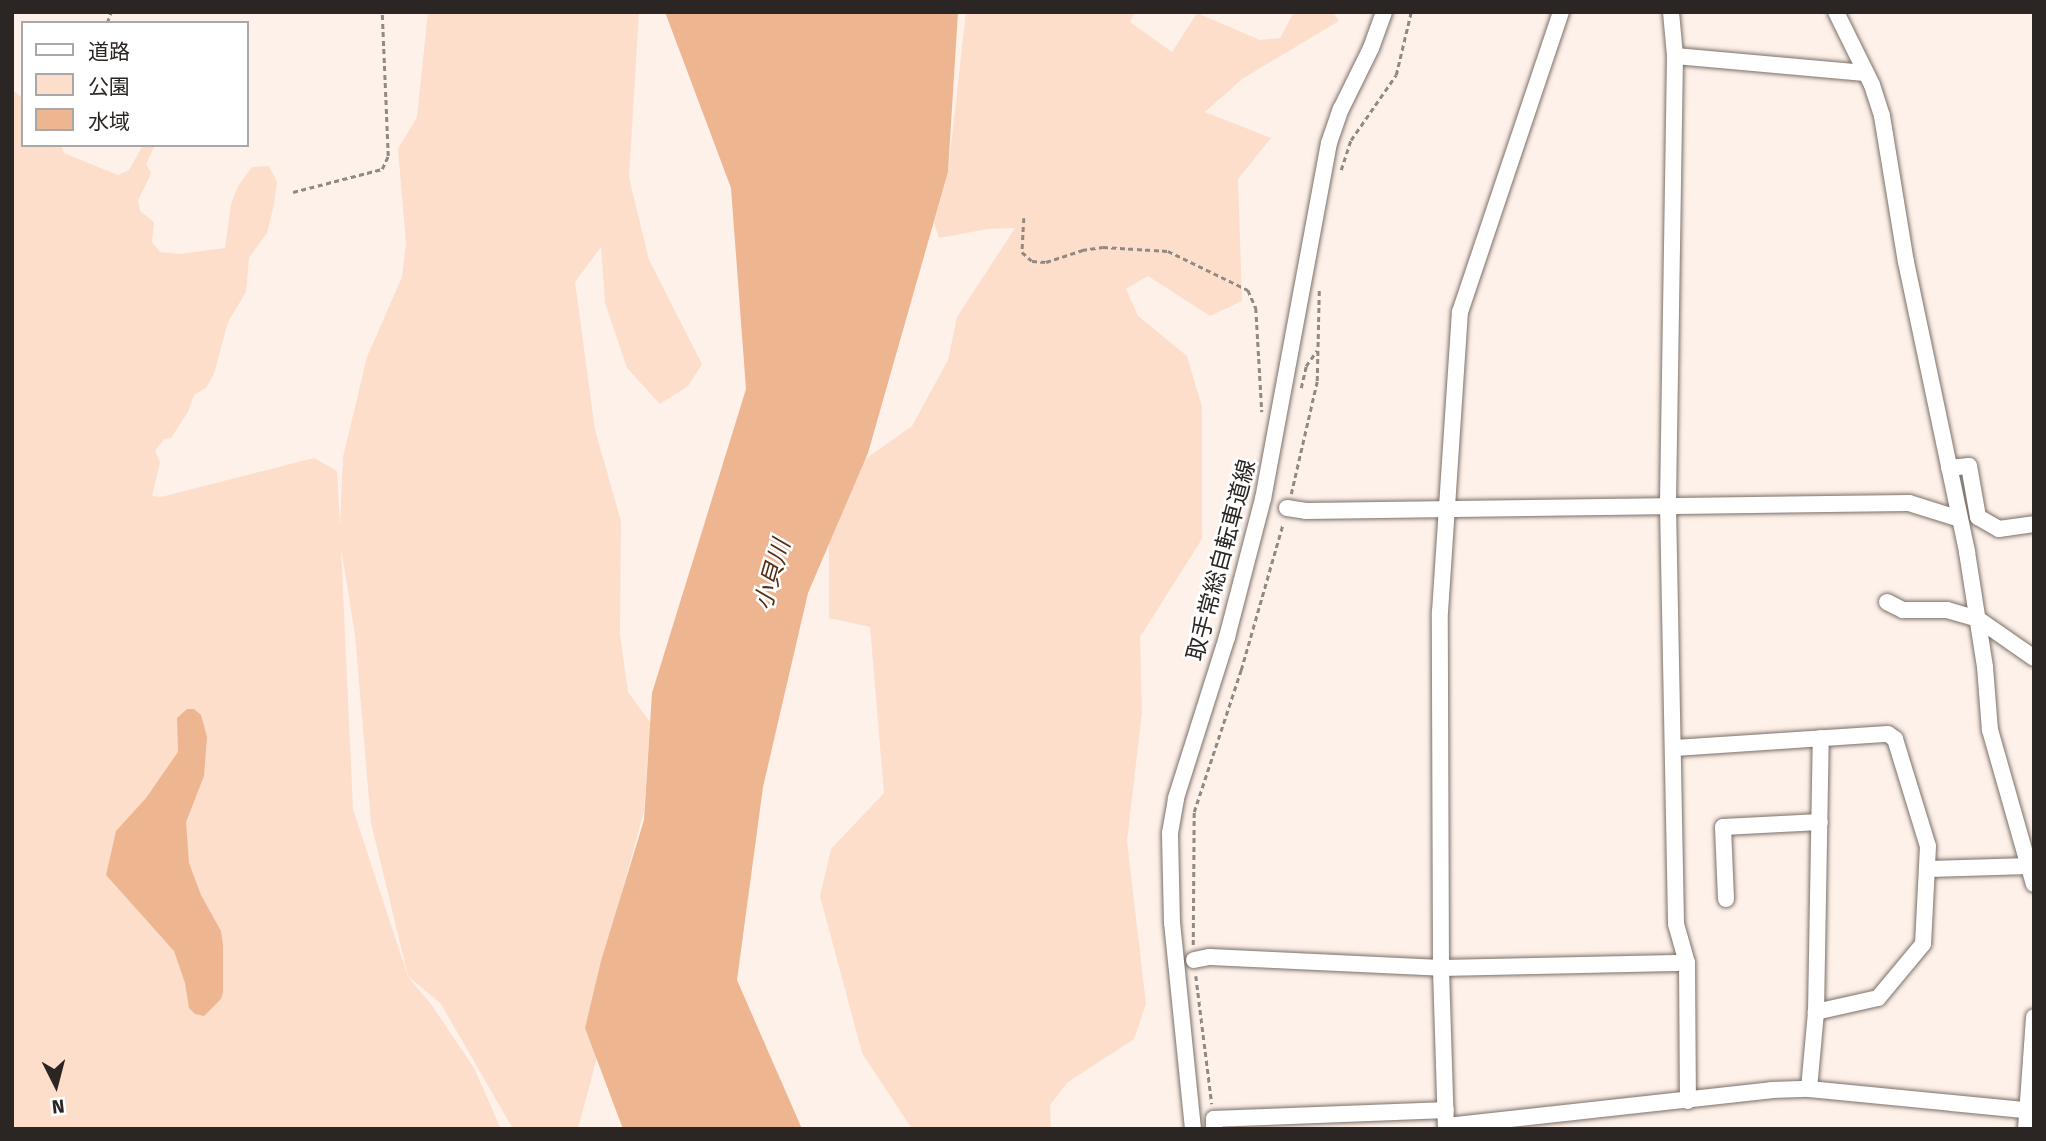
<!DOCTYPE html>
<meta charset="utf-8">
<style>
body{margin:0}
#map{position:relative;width:2046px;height:1141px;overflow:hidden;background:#fef1e9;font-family:"Fira Sans","Noto Sans JP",sans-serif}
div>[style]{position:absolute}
.green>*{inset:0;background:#fcdecb}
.water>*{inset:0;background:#eeb591}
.path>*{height:2.5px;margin-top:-1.25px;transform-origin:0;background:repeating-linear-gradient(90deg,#928983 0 5px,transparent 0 8.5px)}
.roads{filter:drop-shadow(0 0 2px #7b7069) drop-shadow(0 0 2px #7b7069)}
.minor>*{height:16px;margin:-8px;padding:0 8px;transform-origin:8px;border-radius:8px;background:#fff}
span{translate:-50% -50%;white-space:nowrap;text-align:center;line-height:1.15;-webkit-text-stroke:5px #fff;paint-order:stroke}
.street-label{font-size:23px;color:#2b2623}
.water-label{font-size:24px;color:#542e13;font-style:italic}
.frame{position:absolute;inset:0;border:14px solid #2b2623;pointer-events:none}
.legend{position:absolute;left:21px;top:21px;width:228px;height:126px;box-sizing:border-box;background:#fff;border:2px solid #aaa8a7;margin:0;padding:9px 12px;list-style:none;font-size:21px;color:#2b2623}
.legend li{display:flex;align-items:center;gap:14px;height:35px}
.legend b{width:35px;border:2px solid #aaa8a7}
.north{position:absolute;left:21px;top:1050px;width:70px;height:70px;-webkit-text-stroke:5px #fff;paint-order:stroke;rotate:174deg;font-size:19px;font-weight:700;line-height:28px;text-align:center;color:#2b2623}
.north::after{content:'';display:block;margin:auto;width:24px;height:32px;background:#2b2623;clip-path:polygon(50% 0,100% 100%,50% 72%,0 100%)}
</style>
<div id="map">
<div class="green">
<div style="clip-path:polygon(428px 12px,639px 12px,629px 177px,649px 260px,702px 364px,688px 386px,660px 404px,627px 368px,605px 303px,601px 247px,575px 282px,595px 430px,621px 521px,620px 634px,628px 692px,650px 722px,644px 811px,585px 1028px,597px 1057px,578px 1129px,513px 1129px,441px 1004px,408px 976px,371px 823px,355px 635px,341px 547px,353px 809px,408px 977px,431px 1004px,474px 1068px,501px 1129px,12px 1129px,12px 90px,23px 98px,23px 145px,61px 145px,64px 153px,118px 175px,129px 170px,143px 145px,155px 145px,146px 164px,151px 173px,138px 201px,140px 211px,154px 222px,152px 242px,160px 252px,179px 254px,225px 248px,231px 204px,238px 186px,252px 167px,269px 166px,277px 182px,274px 204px,267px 233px,249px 258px,246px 292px,228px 322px,214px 374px,206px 388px,194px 395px,188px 412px,171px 438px,164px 439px,155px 451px,160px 462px,152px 496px,161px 497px,314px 458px,337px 471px,340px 527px,343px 457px,367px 357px,402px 277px,406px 243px,398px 149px,417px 117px)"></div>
<div style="clip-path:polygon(966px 12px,1135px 12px,1130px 22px,1172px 52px,1197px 13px,1260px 40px,1280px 38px,1294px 12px,1333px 12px,1339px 21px,1242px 79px,1205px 112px,1271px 138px,1238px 179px,1242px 301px,1210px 316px,1148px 276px,1126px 289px,1138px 316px,1187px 356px,1202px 407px,1202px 539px,1140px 637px,1142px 712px,1127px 841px,1146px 1004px,1134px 1039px,1068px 1082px,1050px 1105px,1051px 1129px,912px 1129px,862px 1053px,820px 896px,831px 849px,884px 793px,870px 627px,829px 618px,829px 544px,864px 460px,912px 426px,948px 360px,957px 317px,1015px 228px,988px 229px,939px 238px,934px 223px,948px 172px)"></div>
</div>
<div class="water">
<div style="clip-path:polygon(665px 12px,958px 12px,948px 172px,868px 453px,808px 593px,763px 787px,737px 980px,802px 1129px,623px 1129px,585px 1028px,601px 961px,644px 820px,652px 693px,746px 389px,731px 188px)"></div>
<div style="clip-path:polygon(187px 709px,194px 709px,201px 715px,207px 737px,204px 776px,186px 822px,189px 863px,201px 895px,221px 931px,223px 946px,223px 992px,221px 999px,204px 1016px,195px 1014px,189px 1008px,185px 983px,174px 951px,106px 875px,116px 831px,146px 798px,178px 752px,177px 718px)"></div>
</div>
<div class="path">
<div style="left:107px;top:23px;width:12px;rotate:-70deg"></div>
<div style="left:1341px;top:170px;width:32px;rotate:-72deg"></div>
<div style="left:1351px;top:140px;width:79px;rotate:-55.3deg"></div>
<div style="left:1396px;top:75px;width:65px;rotate:-76.6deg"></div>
<div style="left:293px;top:192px;width:92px;rotate:-14.5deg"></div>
<div style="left:382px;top:169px;width:14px;rotate:-65deg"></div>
<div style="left:388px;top:156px;width:144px;rotate:-92.4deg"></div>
<div style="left:1024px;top:218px;width:34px;rotate:93deg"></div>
<div style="left:1022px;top:252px;width:13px;rotate:42deg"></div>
<div style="left:1032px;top:261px;width:14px;rotate:4deg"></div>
<div style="left:1046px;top:262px;width:38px;rotate:-18deg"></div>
<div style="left:1082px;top:250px;width:21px;rotate:-8deg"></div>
<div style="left:1103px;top:247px;width:65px;rotate:3.5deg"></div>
<div style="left:1168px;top:251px;width:89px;rotate:26deg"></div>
<div style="left:1248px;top:290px;width:20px;rotate:66deg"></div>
<div style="left:1256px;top:308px;width:104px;rotate:86.7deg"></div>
<div style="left:1301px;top:388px;width:23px;rotate:-77deg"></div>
<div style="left:1306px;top:366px;width:19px;rotate:-55deg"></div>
<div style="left:1291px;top:494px;width:116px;rotate:-77deg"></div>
<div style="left:1317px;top:381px;width:91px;rotate:-88.7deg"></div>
<div style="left:1193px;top:945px;width:133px;rotate:-89.6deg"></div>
<div style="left:1194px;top:812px;width:150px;rotate:-71.7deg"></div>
<div style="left:1241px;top:670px;width:152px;rotate:-74deg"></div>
<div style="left:1196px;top:976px;width:129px;rotate:82.9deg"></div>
</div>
<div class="roads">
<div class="minor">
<div style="left:1671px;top:12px;width:44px;rotate:84.8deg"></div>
<div style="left:1675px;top:56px;width:449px;rotate:90.9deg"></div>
<div style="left:1668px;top:505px;width:419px;rotate:88.9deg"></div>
<div style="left:1676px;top:924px;width:41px;rotate:74.2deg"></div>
<div style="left:1687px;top:963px;width:138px;rotate:89.6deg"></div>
<div style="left:1836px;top:12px;width:81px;rotate:63.7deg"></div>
<div style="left:1872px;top:85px;width:33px;rotate:72deg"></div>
<div style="left:1882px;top:116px;width:148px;rotate:80.7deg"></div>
<div style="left:1906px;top:262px;width:296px;rotate:78.1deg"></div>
<div style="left:1967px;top:552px;width:116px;rotate:81.1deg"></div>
<div style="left:1985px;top:667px;width:63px;rotate:85.5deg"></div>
<div style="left:1990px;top:730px;width:160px;rotate:74.1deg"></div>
<div style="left:1675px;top:56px;width:191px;rotate:5.1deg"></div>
<div style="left:1949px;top:468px;width:20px;rotate:-6deg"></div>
<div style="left:1969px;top:466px;width:52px;rotate:80deg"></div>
<div style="left:1978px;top:517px;width:24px;rotate:30deg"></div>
<div style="left:1999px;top:529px;width:35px;rotate:-8deg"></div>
<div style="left:1287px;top:508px;width:19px;rotate:9deg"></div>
<div style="left:1306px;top:511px;width:603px;rotate:-0.76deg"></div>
<div style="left:1909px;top:503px;width:53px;rotate:17.4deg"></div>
<div style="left:1887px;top:602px;width:18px;rotate:27deg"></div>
<div style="left:1903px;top:610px;width:44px"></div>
<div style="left:1947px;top:610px;width:32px;rotate:16deg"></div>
<div style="left:1978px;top:619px;width:68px;rotate:34.9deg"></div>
<div style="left:1675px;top:748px;width:213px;rotate:-3.8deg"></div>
<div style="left:1888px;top:734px;width:9px;rotate:36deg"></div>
<div style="left:1895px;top:739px;width:112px;rotate:72.9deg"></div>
<div style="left:1928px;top:846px;width:98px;rotate:92.9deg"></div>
<div style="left:1923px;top:944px;width:70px;rotate:129.8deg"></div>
<div style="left:1878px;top:998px;width:64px;rotate:167.3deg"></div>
<div style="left:1929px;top:869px;width:101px;rotate:-1.7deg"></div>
<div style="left:1726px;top:899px;width:72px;rotate:-92.4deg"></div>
<div style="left:1723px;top:827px;width:97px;rotate:-3deg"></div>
<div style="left:1194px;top:960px;width:16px;rotate:-11deg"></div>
<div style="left:1210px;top:957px;width:231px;rotate:2.7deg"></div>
<div style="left:1441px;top:968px;width:246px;rotate:-1.2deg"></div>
<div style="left:1809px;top:1089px;width:77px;rotate:-84.8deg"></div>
<div style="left:1816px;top:1012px;width:274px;rotate:-89deg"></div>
<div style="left:1447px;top:1126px;width:326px;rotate:-6.3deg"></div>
<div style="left:1771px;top:1090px;width:38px;rotate:-2deg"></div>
<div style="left:1809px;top:1089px;width:226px;rotate:5.6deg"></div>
<div style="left:1193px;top:1129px;width:207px;rotate:-95.8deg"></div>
<div style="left:1172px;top:923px;width:90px;rotate:-91.3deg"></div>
<div style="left:1170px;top:833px;width:36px;rotate:-80deg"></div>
<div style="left:1176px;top:798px;width:169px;rotate:-72.4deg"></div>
<div style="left:1227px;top:637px;width:143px;rotate:-75.4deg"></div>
<div style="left:1263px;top:499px;width:362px;rotate:-79.5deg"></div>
<div style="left:1329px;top:143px;width:36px;rotate:-71deg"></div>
<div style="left:1341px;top:109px;width:68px;rotate:-63.8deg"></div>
<div style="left:1371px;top:48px;width:38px;rotate:-70deg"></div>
<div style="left:1214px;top:1129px;width:10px;rotate:-90deg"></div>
<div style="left:1214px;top:1119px;width:232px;rotate:-2.2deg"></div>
<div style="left:1446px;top:1129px;width:161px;rotate:-91.8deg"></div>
<div style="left:1441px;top:968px;width:356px;rotate:-90.2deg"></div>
<div style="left:1440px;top:612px;width:301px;rotate:-86.2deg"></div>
<div style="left:1460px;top:312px;width:317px;rotate:-71.4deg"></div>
<div style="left:2026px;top:1129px;width:112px;rotate:-85.9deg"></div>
</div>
</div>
<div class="street-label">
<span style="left:1221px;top:560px;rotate:-75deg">取手常総自転車道線</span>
</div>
<div class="water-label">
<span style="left:773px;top:575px;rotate:-74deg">小貝川</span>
</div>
<div class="frame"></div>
<ul class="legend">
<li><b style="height:9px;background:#fff"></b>道路</li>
<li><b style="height:19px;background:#fcdecb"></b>公園</li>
<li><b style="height:19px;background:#eeb591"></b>水域</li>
</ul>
<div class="north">N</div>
</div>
